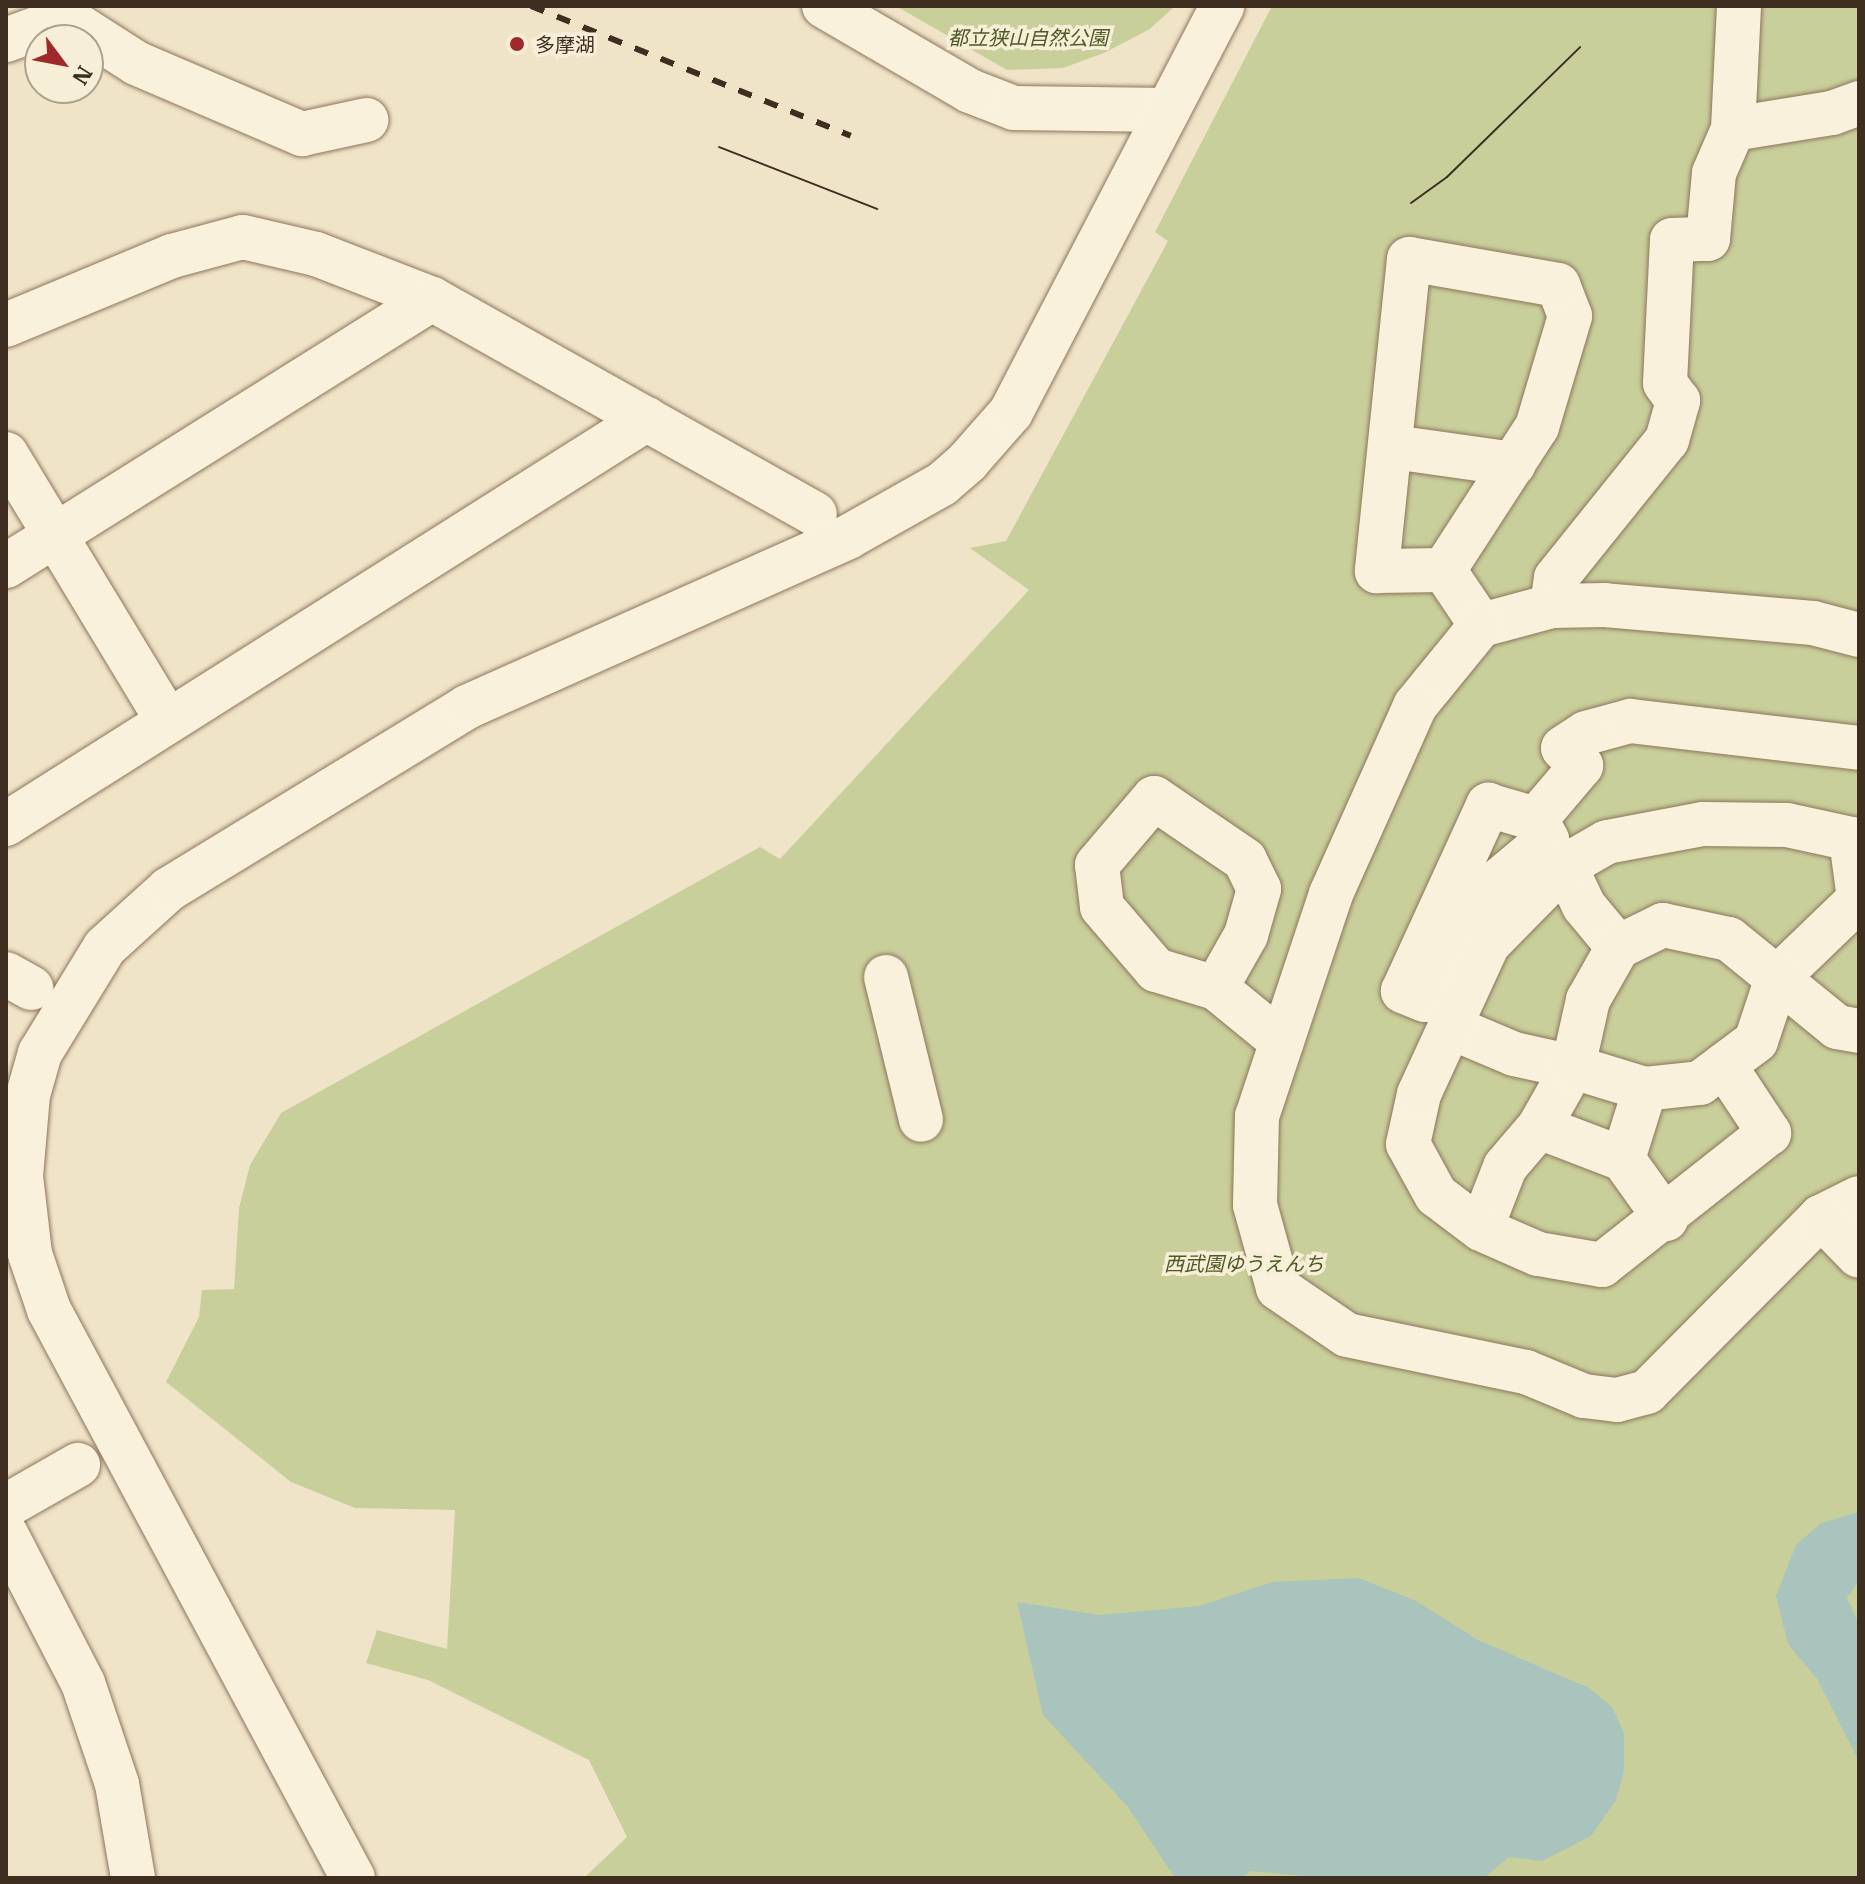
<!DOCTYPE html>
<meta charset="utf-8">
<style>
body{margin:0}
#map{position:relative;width:1865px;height:1884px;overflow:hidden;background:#f0e4c8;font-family:"IBM Plex Serif","Noto Sans JP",serif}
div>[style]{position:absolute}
.green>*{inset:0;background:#c9cf9b}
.water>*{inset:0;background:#a9c4bc}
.roads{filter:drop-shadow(0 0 2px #8d765c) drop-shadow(0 0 2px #8d765c)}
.minor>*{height:44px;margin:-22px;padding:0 22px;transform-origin:22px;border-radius:22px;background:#faf1dc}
.tram>*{height:2px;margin:-1px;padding:0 1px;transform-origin:1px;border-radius:1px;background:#3d2e20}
.rail>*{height:6px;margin-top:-3px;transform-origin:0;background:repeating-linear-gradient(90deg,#3d2e20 0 14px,transparent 0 28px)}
.dots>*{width:22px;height:22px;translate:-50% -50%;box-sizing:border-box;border:4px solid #f7eed8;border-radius:50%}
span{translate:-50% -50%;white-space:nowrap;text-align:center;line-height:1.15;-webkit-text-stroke:7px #f7eed8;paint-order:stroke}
.park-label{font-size:20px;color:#4d5a26;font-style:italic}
.poi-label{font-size:20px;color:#3d2e20}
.left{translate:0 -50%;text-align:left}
.frame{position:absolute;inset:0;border:8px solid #3d2e20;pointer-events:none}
.north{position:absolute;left:24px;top:24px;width:80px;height:80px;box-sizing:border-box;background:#f7eed8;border:2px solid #ada18e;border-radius:50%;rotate:122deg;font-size:22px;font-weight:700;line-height:32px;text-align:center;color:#3d2e20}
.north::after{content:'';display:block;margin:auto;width:28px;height:36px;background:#9e2a2b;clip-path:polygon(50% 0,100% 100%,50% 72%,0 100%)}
</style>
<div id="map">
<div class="green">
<div style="clip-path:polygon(896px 6px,1175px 6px,1150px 29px,1104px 53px,1063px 68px,1007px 70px)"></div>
<div style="clip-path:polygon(1272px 6px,1859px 6px,1859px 1878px,584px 1878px,627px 1837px,589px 1760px,428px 1680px,366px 1663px,377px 1630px,447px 1649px,455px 1510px,355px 1508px,291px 1482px,166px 1382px,199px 1317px,202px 1290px,234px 1289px,239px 1208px,250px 1165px,281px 1113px,760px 847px,780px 859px,1029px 590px,970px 548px,1006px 541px,1168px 241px,1155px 232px)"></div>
</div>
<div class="water">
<div style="clip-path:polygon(1859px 1512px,1859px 1581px,1847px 1598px,1859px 1624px,1859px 1761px,1817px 1679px,1788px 1644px,1776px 1596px,1796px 1545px,1821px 1523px)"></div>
<div style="clip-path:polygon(1359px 1578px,1416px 1601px,1478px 1640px,1589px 1688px,1612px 1707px,1624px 1733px,1624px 1771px,1616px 1800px,1591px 1836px,1542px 1861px,1509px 1857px,1484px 1878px,1326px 1878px,1251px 1871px,1240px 1878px,1175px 1878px,1128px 1807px,1043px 1715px,1017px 1602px,1100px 1615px,1199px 1606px,1272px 1582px)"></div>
</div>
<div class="roads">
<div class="minor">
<div style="left:824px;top:6px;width:169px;rotate:30.2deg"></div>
<div style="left:970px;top:91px;width:47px;rotate:21.1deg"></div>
<div style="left:1014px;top:108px;width:154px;rotate:0.7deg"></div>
<div style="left:6px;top:40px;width:64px;rotate:-20.1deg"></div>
<div style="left:66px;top:18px;width:83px;rotate:32.7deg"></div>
<div style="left:136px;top:63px;width:181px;rotate:23.2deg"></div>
<div style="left:302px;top:134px;width:66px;rotate:-12.3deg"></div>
<div style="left:1733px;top:129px;width:123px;rotate:-87.2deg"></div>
<div style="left:6px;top:325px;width:180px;rotate:-22.6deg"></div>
<div style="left:172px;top:256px;width:73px;rotate:-15deg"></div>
<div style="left:243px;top:237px;width:75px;rotate:13.1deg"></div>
<div style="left:316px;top:254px;width:124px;rotate:21.2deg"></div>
<div style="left:432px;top:299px;width:439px;rotate:29.3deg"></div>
<div style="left:1393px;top:447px;width:122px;rotate:8deg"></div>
<div style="left:6px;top:454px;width:311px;rotate:58.8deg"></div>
<div style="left:6px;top:566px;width:503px;rotate:-32.08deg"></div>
<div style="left:1444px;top:570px;width:171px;rotate:-57deg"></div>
<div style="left:1537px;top:427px;width:116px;rotate:-73.4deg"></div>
<div style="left:1570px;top:316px;width:33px;rotate:-111deg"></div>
<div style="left:1558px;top:285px;width:151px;rotate:-170.1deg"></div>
<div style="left:1409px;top:259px;width:314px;rotate:95.9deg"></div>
<div style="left:1377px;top:571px;width:67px;rotate:-0.9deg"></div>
<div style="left:1444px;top:570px;width:66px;rotate:56.1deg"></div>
<div style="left:1552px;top:606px;width:28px;rotate:-82deg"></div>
<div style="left:1556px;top:578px;width:177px;rotate:-51.2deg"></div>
<div style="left:1667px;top:440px;width:41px;rotate:-74.2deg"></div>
<div style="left:1678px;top:401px;width:22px;rotate:-126deg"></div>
<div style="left:1665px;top:383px;width:143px;rotate:-87.2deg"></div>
<div style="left:1672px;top:240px;width:36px;rotate:-2deg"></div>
<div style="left:1708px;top:239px;width:66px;rotate:-84.8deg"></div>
<div style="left:1714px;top:173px;width:48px;rotate:-66.6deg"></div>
<div style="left:1733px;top:129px;width:100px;rotate:-9.2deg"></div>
<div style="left:1832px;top:113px;width:29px;rotate:-20deg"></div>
<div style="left:1859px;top:635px;width:48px;rotate:-165.4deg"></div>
<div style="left:1813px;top:623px;width:209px;rotate:-175.1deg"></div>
<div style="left:1605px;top:605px;width:53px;rotate:178.9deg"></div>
<div style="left:1552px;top:606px;width:73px;rotate:165deg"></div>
<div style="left:1481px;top:625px;width:104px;rotate:129.2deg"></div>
<div style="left:1415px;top:706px;width:206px;rotate:114.1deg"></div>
<div style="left:1331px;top:894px;width:234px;rotate:108.4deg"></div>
<div style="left:1257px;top:1116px;width:89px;rotate:91.3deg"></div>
<div style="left:1255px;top:1205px;width:86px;rotate:74.5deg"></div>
<div style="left:1278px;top:1288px;width:83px;rotate:34.3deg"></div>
<div style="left:1347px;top:1335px;width:183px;rotate:11.7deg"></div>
<div style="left:1526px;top:1372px;width:63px;rotate:22.5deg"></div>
<div style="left:1584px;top:1396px;width:33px;rotate:7deg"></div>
<div style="left:1617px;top:1400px;width:31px;rotate:-15deg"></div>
<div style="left:1647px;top:1392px;width:247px;rotate:-45.2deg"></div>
<div style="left:1821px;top:1217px;width:42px;rotate:-26.6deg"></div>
<div style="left:1488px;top:805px;width:50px;rotate:16.3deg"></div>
<div style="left:1536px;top:819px;width:24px;rotate:62deg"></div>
<div style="left:1547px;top:840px;width:89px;rotate:140deg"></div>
<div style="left:1479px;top:897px;width:116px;rotate:117.7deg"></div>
<div style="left:1425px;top:1000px;width:24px;rotate:-158deg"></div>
<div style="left:1403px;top:991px;width:205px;rotate:-65.4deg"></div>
<div style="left:1536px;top:819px;width:70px;rotate:-49.7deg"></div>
<div style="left:1581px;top:766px;width:25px;rotate:-135deg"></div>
<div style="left:1563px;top:748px;width:27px;rotate:-33deg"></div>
<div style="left:1586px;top:733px;width:46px;rotate:-15.3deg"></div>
<div style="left:1630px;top:721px;width:231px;rotate:6.7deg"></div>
<div style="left:6px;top:824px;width:758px;rotate:-32.29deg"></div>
<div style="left:1565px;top:866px;width:44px;rotate:64.6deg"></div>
<div style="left:1584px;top:906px;width:53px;rotate:50.3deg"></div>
<div style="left:6px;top:974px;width:29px;rotate:29deg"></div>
<div style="left:886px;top:977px;width:147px;rotate:76.2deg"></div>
<div style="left:1216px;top:988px;width:61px;rotate:-60.5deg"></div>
<div style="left:1246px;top:935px;width:48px;rotate:-74.2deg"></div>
<div style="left:1259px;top:889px;width:32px;rotate:-116deg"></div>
<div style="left:1245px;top:860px;width:110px;rotate:-145.7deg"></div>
<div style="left:1154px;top:798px;width:88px;rotate:130.4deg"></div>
<div style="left:1097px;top:865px;width:42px;rotate:83.2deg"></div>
<div style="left:1102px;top:907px;width:83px;rotate:49.4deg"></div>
<div style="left:1156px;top:970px;width:63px;rotate:16.7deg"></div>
<div style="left:1216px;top:988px;width:85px;rotate:39.3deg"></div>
<div style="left:1450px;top:1027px;width:69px;rotate:22.9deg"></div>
<div style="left:1514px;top:1054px;width:60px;rotate:12.4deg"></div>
<div style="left:1573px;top:1067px;width:69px;rotate:119.5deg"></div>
<div style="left:1539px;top:1127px;width:52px;rotate:130.4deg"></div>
<div style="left:1505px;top:1167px;width:66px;rotate:111.2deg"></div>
<div style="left:1724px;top:1065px;width:82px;rotate:56.5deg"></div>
<div style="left:1769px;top:1133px;width:213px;rotate:141.7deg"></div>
<div style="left:1602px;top:1265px;width:65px;rotate:-170.2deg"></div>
<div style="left:1538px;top:1254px;width:62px;rotate:-156.3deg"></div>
<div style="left:1481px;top:1229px;width:56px;rotate:-142.9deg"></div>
<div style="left:1436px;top:1195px;width:58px;rotate:-118.8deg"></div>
<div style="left:1408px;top:1144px;width:51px;rotate:-77.6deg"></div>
<div style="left:1419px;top:1094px;width:165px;rotate:-65.3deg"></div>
<div style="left:1488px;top:944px;width:110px;rotate:-45.4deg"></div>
<div style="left:1565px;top:866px;width:48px;rotate:-29.7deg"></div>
<div style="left:1607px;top:842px;width:98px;rotate:-10.6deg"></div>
<div style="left:1703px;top:824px;width:84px;rotate:0.7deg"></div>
<div style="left:1787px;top:825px;width:66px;rotate:12.3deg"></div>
<div style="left:1851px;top:839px;width:61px;rotate:82.4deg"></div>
<div style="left:1859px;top:899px;width:114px;rotate:136.1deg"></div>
<div style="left:1777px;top:978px;width:66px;rotate:108.4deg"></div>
<div style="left:1756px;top:1041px;width:70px;rotate:143.1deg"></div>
<div style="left:1700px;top:1083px;width:55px;rotate:173.8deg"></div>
<div style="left:1645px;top:1089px;width:75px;rotate:-163deg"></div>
<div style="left:1573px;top:1067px;width:69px;rotate:-77.4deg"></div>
<div style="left:1588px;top:1000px;width:61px;rotate:-60.5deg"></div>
<div style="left:1618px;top:947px;width:50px;rotate:-26.1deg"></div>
<div style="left:1663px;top:925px;width:67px;rotate:12deg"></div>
<div style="left:1729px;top:939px;width:62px;rotate:39.1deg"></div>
<div style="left:1777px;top:978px;width:77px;rotate:39.2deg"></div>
<div style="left:1837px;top:1027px;width:22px;rotate:10deg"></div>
<div style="left:1645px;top:1089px;width:73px;rotate:107.4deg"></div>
<div style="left:1623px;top:1159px;width:74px;rotate:54.4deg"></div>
<div style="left:1539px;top:1127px;width:90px;rotate:20.9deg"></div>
<div style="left:1821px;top:1217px;width:54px;rotate:45.7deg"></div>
<div style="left:6px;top:1506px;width:83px;rotate:-29.7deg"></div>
<div style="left:6px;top:1534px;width:168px;rotate:62.7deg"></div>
<div style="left:83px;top:1683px;width:107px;rotate:71.4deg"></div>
<div style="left:117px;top:1784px;width:95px;rotate:80.3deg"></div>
<div style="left:353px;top:1878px;width:644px;rotate:-118.16deg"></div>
<div style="left:49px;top:1310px;width:59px;rotate:-108.7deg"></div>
<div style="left:30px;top:1254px;width:79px;rotate:-96.6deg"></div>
<div style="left:21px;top:1176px;width:81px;rotate:-85.1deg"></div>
<div style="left:28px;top:1095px;width:44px;rotate:-74.1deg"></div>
<div style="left:40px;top:1053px;width:124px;rotate:-58.5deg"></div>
<div style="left:105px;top:947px;width:86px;rotate:-42.2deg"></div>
<div style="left:169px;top:889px;width:349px;rotate:-31.4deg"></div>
<div style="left:467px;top:707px;width:417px;rotate:-24deg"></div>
<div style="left:848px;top:537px;width:108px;rotate:-29.4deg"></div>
<div style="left:942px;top:484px;width:35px;rotate:-41deg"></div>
<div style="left:968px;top:461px;width:65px;rotate:-48.7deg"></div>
<div style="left:1011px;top:412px;width:458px;rotate:-62.5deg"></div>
</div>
</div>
<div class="tram">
<div style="left:719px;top:147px;width:170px;rotate:21.4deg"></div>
<div style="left:1411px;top:203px;width:44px;rotate:-35.8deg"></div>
<div style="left:1447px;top:177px;width:186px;rotate:-44.3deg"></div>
</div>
<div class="rail">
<div style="left:531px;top:6px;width:345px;rotate:22.1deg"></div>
</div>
<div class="dots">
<div style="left:517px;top:44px;background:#9e2a2b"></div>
</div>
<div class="park-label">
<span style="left:1028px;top:37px">都立狭山自然公園</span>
<span style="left:1244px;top:1263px">西武園ゆうえんち</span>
</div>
<div class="poi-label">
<span class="left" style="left:535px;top:44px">多摩湖</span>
</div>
<div class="frame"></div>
<div class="north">N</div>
</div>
